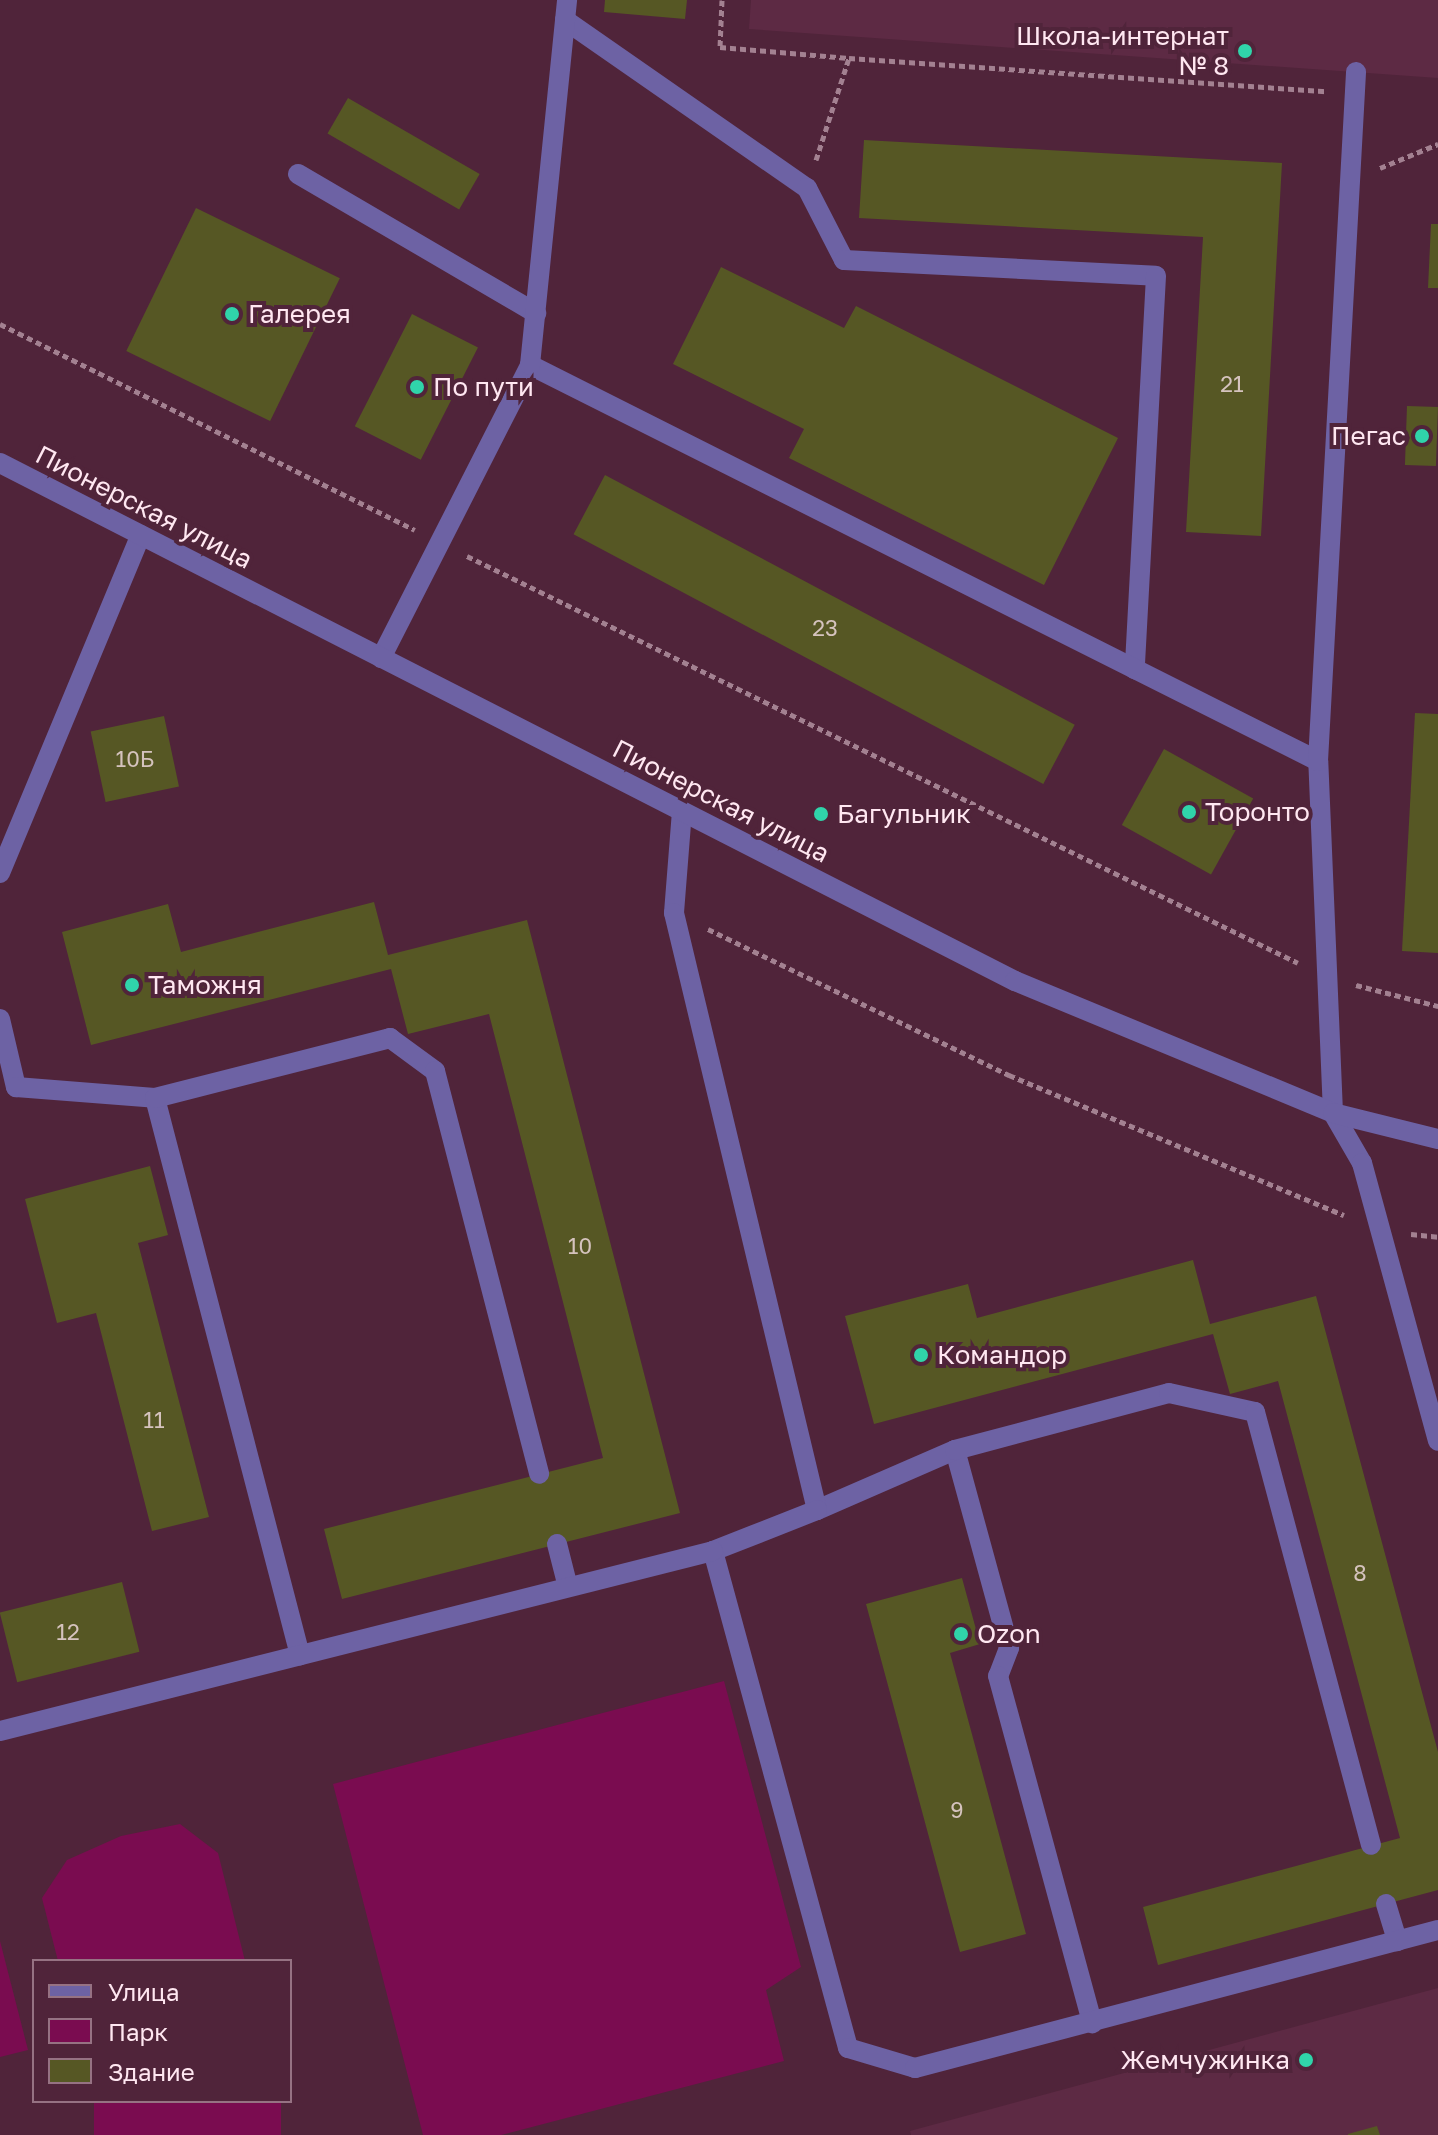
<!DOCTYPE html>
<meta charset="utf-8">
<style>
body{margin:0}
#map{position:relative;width:1438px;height:2135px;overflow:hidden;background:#50243a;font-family:"Golos Text",sans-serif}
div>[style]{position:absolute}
.built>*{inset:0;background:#5d2a44}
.green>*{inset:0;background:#7a0c50;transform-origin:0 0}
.building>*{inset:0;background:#565724;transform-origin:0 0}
.path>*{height:5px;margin-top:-2.5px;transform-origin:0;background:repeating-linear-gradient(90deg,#a38191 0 6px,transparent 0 10px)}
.service>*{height:20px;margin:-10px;padding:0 10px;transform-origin:10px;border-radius:10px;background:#6d62a4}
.minor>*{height:20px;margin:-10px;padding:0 10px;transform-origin:10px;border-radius:10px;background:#6d62a4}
.tertiary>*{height:20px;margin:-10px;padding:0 10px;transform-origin:10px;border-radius:10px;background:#6d62a4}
.dots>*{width:22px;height:22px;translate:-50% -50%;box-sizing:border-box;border:4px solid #50243a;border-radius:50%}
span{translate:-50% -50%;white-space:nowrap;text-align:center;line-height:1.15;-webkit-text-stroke:8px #50243a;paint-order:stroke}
.number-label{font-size:22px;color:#d5c3be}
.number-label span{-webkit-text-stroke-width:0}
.poi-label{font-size:26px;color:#ffe7f1}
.right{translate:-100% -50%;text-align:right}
.left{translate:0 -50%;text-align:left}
.street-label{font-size:26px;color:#ffe7f1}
.legend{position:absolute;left:32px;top:1959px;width:260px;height:144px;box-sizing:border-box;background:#50243a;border:2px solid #967283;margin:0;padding:10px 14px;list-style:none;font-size:24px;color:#ffe7f1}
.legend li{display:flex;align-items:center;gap:16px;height:40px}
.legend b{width:40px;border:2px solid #967283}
</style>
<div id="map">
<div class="built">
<div style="clip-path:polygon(751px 0,1438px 0,1438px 78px,749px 29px)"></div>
<div style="clip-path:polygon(1438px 1988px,1438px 2135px,911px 2135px,910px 2131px)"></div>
</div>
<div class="green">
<div style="clip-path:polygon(724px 1681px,801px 1967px,766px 1990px,784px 2061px,501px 2135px,423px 2135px,333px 1784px)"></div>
<div style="clip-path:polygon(180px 1824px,218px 1853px,245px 1961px,58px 1961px,42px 1898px,67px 1860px,121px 1836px)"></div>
<div style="clip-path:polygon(0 1941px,28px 2050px,0 2057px)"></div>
<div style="left:94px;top:2101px;width:187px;height:35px"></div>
</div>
<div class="building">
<div style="clip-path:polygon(605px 0,687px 0,685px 19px,604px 12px)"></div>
<div style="left:348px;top:98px;width:152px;height:41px;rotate:30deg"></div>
<div style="clip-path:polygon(864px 140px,1282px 163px,1261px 536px,1186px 532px,1203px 237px,859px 218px)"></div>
<div style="left:196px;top:208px;width:160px;height:159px;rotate:26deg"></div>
<div style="clip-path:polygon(1431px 224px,1438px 224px,1438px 288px,1428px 288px)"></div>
<div style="clip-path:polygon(721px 267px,844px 328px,856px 306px,1118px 438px,1044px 585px,789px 458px,804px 429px,673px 364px)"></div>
<div style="left:412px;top:314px;width:74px;height:126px;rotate:27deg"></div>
<div style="left:1407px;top:406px;width:31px;height:59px;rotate:2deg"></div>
<div style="left:605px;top:475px;width:532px;height:67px;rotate:28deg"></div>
<div style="clip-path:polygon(1415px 713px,1438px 714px,1438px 953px,1402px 951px)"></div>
<div style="left:164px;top:716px;width:72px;height:75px;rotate:78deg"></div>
<div style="left:1164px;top:749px;width:102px;height:87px;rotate:29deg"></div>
<div style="clip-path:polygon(374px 902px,388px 955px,527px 920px,680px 1513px,342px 1599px,324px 1529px,603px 1458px,489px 1014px,408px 1034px,391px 969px,91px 1045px,62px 932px,168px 904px,181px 952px)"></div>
<div style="clip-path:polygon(150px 1166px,168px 1235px,138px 1243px,209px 1517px,152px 1531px,96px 1313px,57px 1323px,25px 1199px)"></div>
<div style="clip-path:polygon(1193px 1260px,1210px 1324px,1316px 1296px,1438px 1752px,1438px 1890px,1158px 1965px,1143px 1907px,1400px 1838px,1278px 1381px,1230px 1394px,1213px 1334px,874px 1424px,845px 1316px,968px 1284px,977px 1318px)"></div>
<div style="clip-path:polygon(962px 1578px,980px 1644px,950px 1653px,1026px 1934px,960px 1952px,866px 1604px)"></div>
<div style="left:122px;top:1582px;width:72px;height:126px;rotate:76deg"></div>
<div style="clip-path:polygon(1377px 2126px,1380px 2135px,1348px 2135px,1348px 2134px)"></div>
</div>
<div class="path">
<div style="left:722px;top:0;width:47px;rotate:92.4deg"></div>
<div style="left:720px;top:47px;width:129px;rotate:4.9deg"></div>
<div style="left:816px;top:160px;width:107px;rotate:-72.1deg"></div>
<div style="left:849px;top:58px;width:478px;rotate:4deg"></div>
<div style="left:1380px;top:168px;width:63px;rotate:-22.5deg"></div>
<div style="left:0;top:324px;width:463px;rotate:26.4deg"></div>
<div style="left:467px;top:556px;width:925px;rotate:26.09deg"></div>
<div style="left:708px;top:929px;width:335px;rotate:25.9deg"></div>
<div style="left:1009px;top:1075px;width:363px;rotate:22.7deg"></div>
<div style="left:1356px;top:985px;width:85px;rotate:14.4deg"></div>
<div style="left:1411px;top:1234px;width:27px;rotate:6deg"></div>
</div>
<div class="service">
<div style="left:565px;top:20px;width:295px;rotate:34.8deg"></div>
<div style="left:807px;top:188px;width:81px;rotate:62.8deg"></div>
<div style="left:844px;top:260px;width:312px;rotate:2.9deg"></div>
<div style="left:1156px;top:276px;width:394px;rotate:93.1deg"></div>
<div style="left:298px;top:174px;width:276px;rotate:30.3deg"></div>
<div style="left:530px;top:365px;width:882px;rotate:26.68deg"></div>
<div style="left:381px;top:658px;width:329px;rotate:-63deg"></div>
<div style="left:530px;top:365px;width:367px;rotate:-84.2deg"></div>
<div style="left:0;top:873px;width:366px;rotate:-67.4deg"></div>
<div style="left:0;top:1019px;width:70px;rotate:76.8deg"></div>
<div style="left:16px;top:1087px;width:139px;rotate:4.5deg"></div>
<div style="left:155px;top:1098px;width:576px;rotate:75.41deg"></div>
<div style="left:155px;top:1098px;width:243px;rotate:-14.3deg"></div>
<div style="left:390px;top:1038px;width:56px;rotate:36.3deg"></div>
<div style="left:435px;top:1071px;width:416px;rotate:75.5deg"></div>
<div style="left:1333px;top:1113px;width:352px;rotate:-92.4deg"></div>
<div style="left:1318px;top:761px;width:690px;rotate:-86.84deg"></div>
<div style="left:955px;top:1450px;width:205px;rotate:74.7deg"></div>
<div style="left:1009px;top:1648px;width:30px;rotate:111deg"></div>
<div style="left:998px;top:1676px;width:360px;rotate:74.8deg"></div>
<div style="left:817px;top:1510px;width:150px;rotate:-23.5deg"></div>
<div style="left:955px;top:1450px;width:221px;rotate:-14.9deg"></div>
<div style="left:1169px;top:1393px;width:88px;rotate:12.5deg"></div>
<div style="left:1255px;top:1412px;width:448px;rotate:75deg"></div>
<div style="left:557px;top:1544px;width:44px;rotate:75.7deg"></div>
<div style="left:1386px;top:1904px;width:39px;rotate:73deg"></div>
</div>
<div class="minor">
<div style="left:682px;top:811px;width:102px;rotate:94.5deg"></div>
<div style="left:674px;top:913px;width:614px;rotate:76.53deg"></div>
<div style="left:817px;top:1510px;width:112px;rotate:158.5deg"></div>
<div style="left:713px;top:1551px;width:515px;rotate:74.8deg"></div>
<div style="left:848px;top:2048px;width:70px;rotate:16.6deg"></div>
<div style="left:915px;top:2068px;width:541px;rotate:-14.78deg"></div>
<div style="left:1333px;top:1113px;width:58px;rotate:59.9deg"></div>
<div style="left:1362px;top:1163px;width:288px;rotate:74.7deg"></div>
<div style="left:0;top:1731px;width:735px;rotate:-14.17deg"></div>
</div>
<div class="tertiary">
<div style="left:0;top:463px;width:1140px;rotate:27.04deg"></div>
<div style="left:1015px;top:981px;width:344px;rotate:22.5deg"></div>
<div style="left:1333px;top:1113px;width:108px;rotate:13.9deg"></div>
</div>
<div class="dots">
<div style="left:1245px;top:51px;background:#30d4aa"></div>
<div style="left:232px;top:314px;background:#30d4aa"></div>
<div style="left:417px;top:387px;background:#30d4aa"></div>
<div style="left:1422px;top:436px;background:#30d4aa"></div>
<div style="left:1189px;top:812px;background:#30d4aa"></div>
<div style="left:821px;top:814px;background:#30d4aa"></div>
<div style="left:132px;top:985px;background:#30d4aa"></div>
<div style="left:921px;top:1355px;background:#30d4aa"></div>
<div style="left:961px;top:1634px;background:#30d4aa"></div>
<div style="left:1306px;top:2060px;background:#30d4aa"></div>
</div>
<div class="number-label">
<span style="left:1232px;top:384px">21</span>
<span style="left:825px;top:628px">23</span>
<span style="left:135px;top:759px">10Б</span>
<span style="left:580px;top:1246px">10</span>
<span style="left:154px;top:1420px">11</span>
<span style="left:1360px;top:1573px">8</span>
<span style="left:68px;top:1632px">12</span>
<span style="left:957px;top:1810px">9</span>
</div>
<div class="poi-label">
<span class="right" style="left:1229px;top:51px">Школа-интернат<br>№ 8</span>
<span class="left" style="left:248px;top:314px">Галерея</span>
<span class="left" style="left:433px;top:387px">По пути</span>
<span class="right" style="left:1406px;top:436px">Пегас</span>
<span class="left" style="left:1205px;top:812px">Торонто</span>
<span class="left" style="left:837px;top:814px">Багульник</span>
<span class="left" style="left:148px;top:985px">Таможня</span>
<span class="left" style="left:937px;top:1355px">Командор</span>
<span class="left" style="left:977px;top:1634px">Ozon</span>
<span class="right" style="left:1290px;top:2060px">Жемчужинка</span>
</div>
<div class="street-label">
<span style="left:144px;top:507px;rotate:27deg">Пионерская улица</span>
<span style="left:721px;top:801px;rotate:27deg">Пионерская улица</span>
</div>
<ul class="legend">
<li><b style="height:10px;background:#6d62a4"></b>Улица</li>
<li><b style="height:22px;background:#7a0c50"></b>Парк</li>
<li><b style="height:22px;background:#565724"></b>Здание</li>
</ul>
</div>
